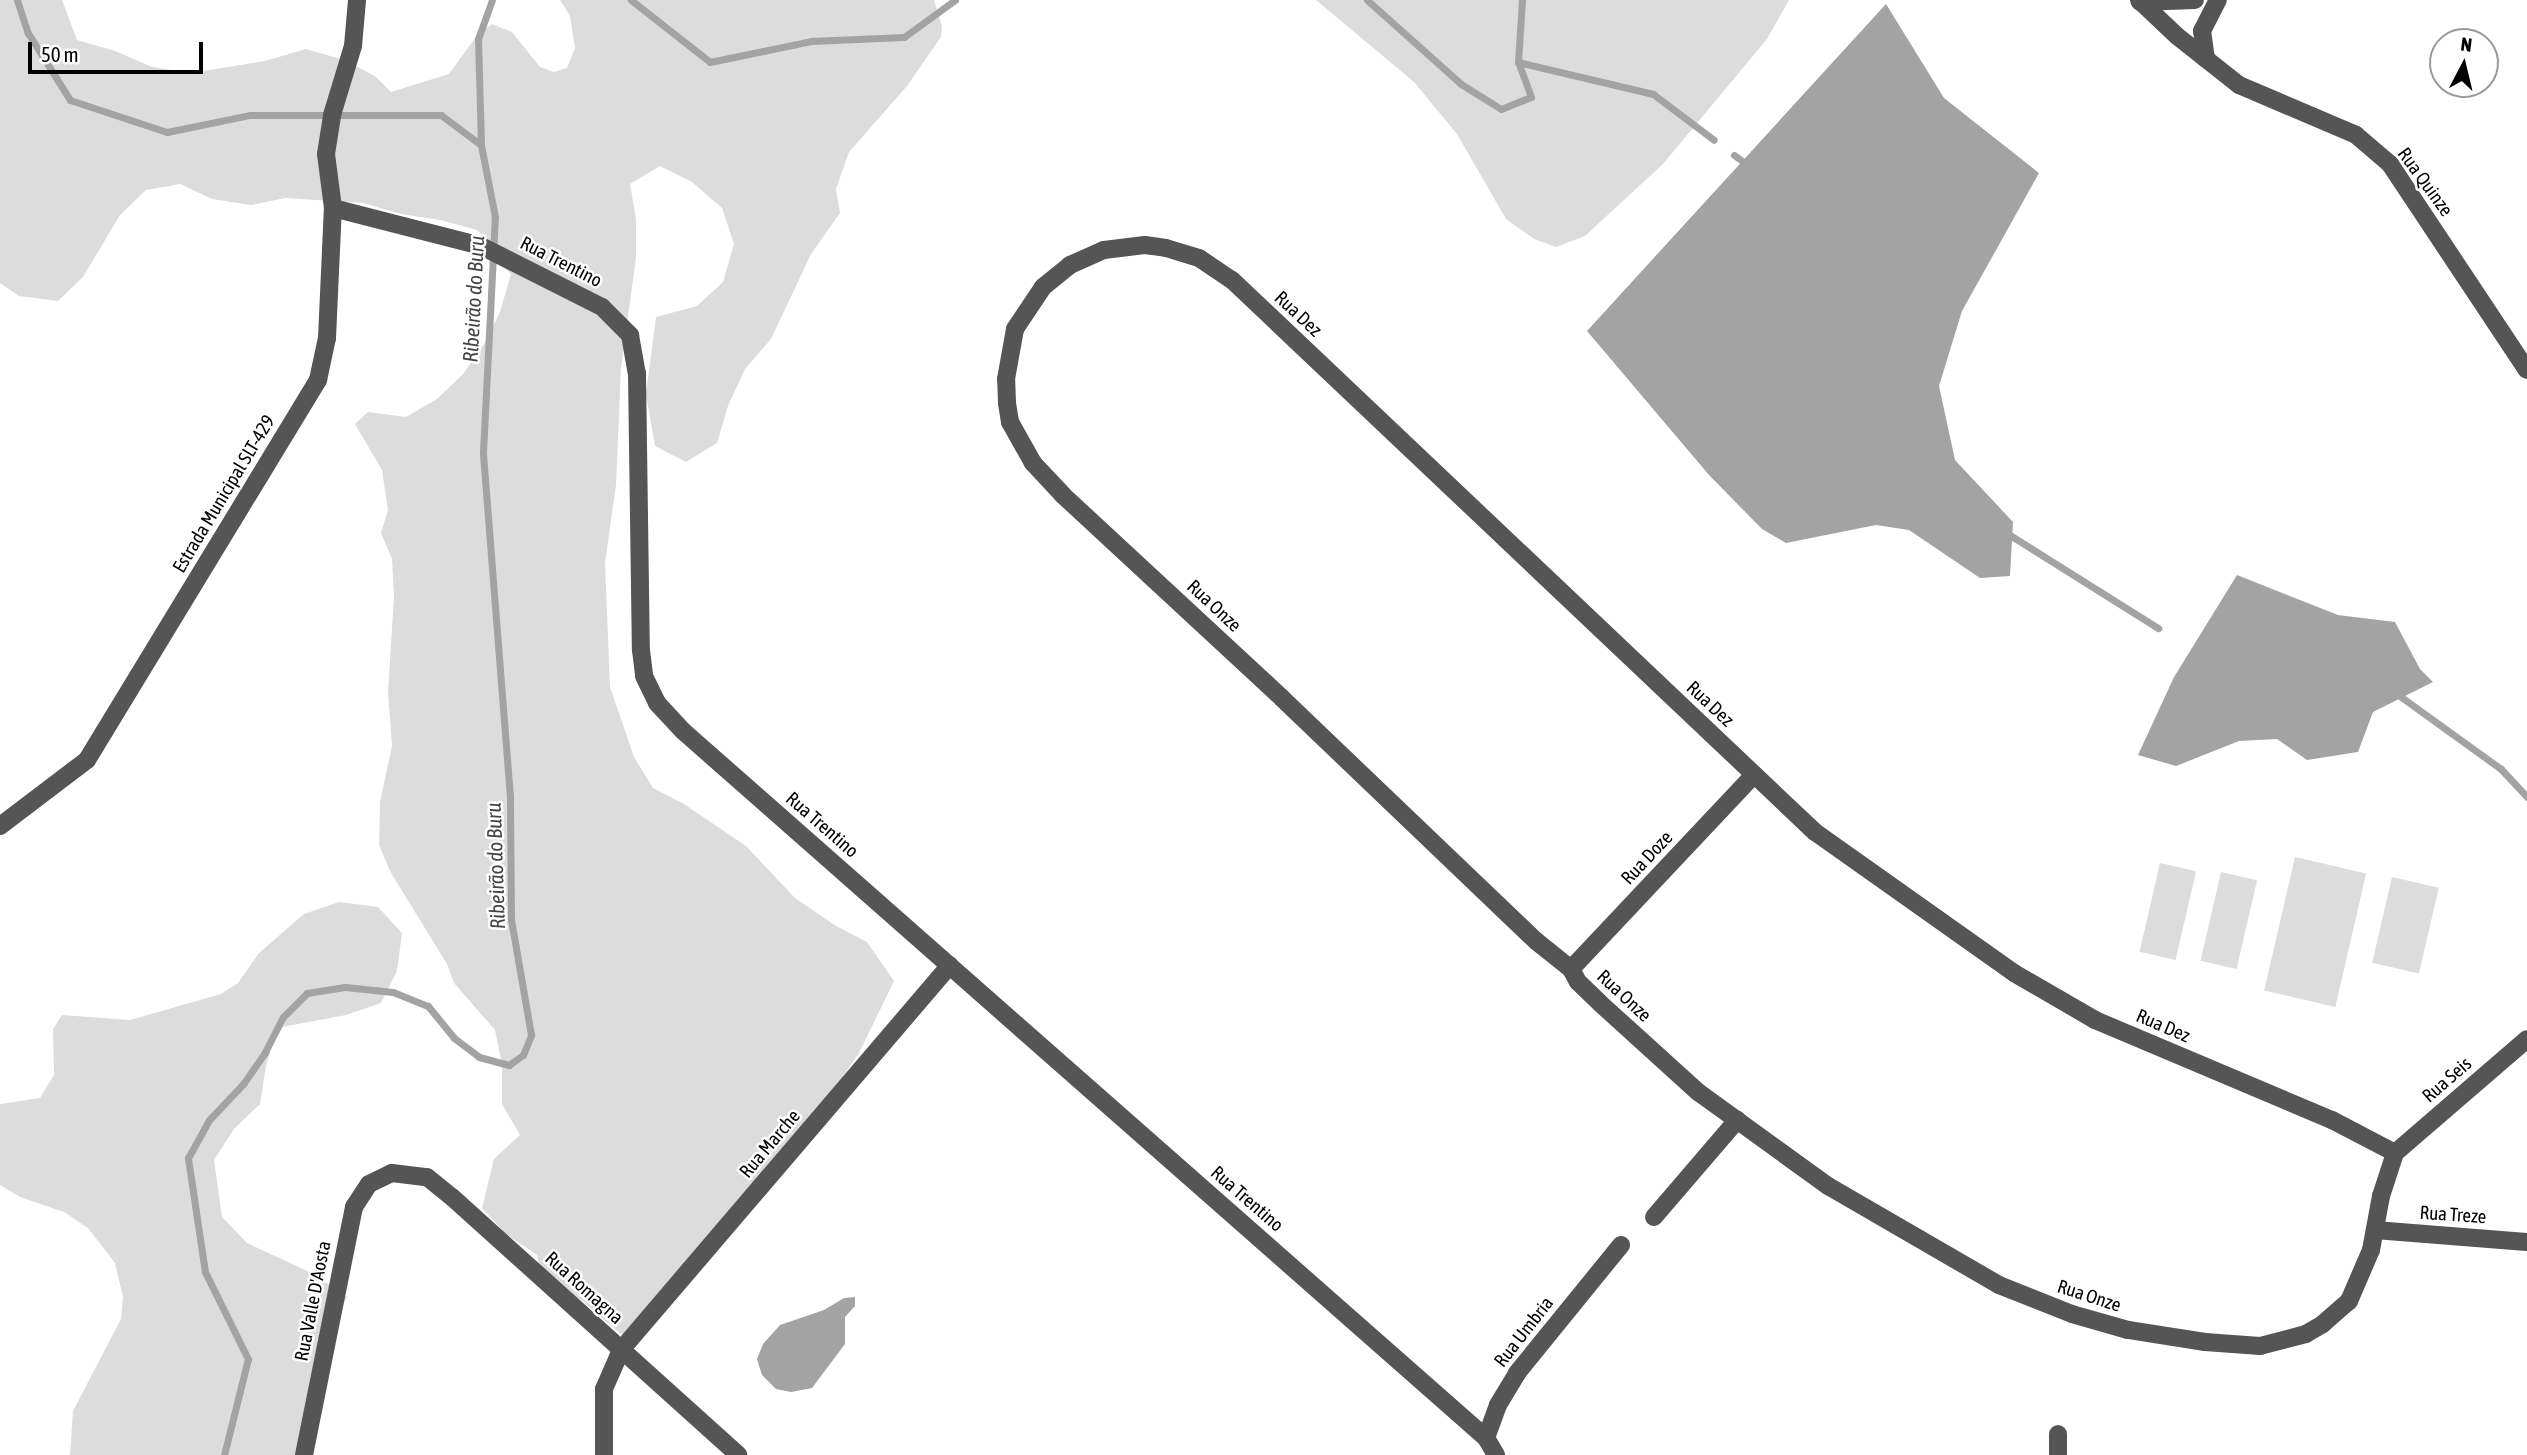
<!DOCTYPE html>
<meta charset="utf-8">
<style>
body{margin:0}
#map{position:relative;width:2527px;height:1455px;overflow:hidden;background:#fff;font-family:"Asap Condensed",sans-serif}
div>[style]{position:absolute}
.green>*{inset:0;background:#dcdcdc;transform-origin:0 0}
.water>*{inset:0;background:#a3a3a3}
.stream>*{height:7px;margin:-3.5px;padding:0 3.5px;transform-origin:3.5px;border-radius:3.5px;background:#a3a3a3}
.minor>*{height:18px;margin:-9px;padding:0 9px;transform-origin:9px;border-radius:9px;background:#555}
span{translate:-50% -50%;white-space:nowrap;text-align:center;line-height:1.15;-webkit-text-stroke:5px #fff;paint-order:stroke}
.street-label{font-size:19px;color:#000}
.water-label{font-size:21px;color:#444;font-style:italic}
.north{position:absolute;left:2429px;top:28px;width:70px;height:70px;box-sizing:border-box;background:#fff;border:2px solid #999;border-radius:50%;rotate:7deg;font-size:19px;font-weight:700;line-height:28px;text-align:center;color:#000}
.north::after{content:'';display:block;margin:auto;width:24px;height:32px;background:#000;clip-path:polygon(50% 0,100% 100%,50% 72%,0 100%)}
.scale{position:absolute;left:28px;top:42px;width:175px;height:32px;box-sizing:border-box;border:4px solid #000;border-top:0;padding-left:9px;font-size:21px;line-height:24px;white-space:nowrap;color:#000;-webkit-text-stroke:5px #fff;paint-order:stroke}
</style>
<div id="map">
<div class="green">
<div style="clip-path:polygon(0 0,62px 0,77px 40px,115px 51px,152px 67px,191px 73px,265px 61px,306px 49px,344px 60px,375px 76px,391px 92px,449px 74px,478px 34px,492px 24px,512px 32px,540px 67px,554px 72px,567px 68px,575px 48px,570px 16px,560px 0,934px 0,942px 26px,941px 37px,907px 86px,849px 152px,836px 189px,840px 213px,811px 254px,771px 339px,745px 369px,728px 406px,717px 443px,686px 462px,655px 446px,646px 394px,656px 317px,697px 306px,723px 282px,734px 244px,722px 208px,692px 182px,660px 166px,630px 184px,636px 219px,636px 258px,621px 368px,616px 485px,605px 563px,610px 687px,634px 757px,653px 788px,684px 804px,746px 846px,795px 898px,836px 926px,867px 942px,894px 981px,859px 1053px,776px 1174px,627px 1339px,581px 1300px,544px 1290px,537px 1255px,506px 1234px,482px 1208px,494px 1159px,520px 1135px,502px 1104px,502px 1065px,495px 1030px,454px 983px,447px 964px,391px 873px,379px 845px,380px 802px,392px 746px,388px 692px,394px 596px,392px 559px,381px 533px,388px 510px,382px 470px,355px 424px,368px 412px,406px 417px,437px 399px,463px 374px,484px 344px,500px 312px,511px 274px,497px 260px,502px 256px,477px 230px,440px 220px,401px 214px,363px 203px,285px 198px,251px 205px,212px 199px,180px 184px,146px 190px,120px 215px,83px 277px,58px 301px,19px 296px,0 283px)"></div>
<div style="clip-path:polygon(1316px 0,1789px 0,1767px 39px,1663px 164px,1585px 236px,1556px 247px,1534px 239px,1506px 219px,1457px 134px,1414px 82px)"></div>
<div style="left:2295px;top:857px;width:73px;height:137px;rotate:13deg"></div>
<div style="left:2160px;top:863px;width:37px;height:91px;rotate:13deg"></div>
<div style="left:2221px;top:872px;width:37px;height:91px;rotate:13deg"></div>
<div style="left:2392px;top:877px;width:48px;height:88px;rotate:13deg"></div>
<div style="clip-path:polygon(339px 902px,378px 907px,402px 933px,397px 971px,381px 1003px,346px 1015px,277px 1028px,266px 1066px,260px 1104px,234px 1129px,214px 1160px,222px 1217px,247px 1243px,316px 1275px,347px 1297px,334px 1320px,301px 1455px,70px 1455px,73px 1411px,121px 1319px,123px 1297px,115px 1263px,88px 1228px,64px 1212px,20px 1197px,0 1185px,0 1104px,40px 1098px,54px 1075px,53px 1029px,62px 1015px,130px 1020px,221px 994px,238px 983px,259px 953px,304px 914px)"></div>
</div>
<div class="water">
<div style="clip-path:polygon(1886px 4px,1944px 98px,2039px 173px,1962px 311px,1939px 386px,1955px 460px,2013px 522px,2010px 576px,1980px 578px,1909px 530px,1876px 525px,1786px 543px,1762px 529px,1709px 475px,1587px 331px)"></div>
<div style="clip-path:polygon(2237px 575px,2338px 615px,2395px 622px,2420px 669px,2433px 682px,2373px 712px,2358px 752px,2307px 760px,2277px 739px,2239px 741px,2176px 766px,2138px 755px,2174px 677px)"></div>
<div style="clip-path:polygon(855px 1297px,855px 1306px,845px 1317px,845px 1344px,812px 1388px,791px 1392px,776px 1389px,762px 1375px,757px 1359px,763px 1344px,780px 1325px,824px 1310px,844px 1298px)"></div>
</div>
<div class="stream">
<div style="left:17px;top:0;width:35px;rotate:72deg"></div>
<div style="left:28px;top:33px;width:79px;rotate:57.9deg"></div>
<div style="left:70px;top:100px;width:102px;rotate:18.3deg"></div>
<div style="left:167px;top:132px;width:85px;rotate:-11.6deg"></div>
<div style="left:250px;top:115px;width:191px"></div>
<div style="left:441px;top:115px;width:50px;rotate:36.9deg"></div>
<div style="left:631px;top:0;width:100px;rotate:38.1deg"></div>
<div style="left:710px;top:62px;width:103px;rotate:-11.7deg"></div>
<div style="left:811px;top:41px;width:93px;rotate:-2.5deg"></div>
<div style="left:904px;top:37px;width:63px;rotate:-36deg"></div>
<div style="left:1367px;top:0;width:126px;rotate:41.8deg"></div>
<div style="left:1461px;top:84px;width:47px;rotate:32deg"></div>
<div style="left:1501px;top:109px;width:32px;rotate:-22deg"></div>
<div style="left:1531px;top:97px;width:37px;rotate:-110deg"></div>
<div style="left:1518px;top:62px;width:62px;rotate:-86.3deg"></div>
<div style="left:1518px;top:62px;width:139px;rotate:13.3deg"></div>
<div style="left:1653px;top:94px;width:76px;rotate:37deg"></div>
<div style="left:1734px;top:155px;width:17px;rotate:36deg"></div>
<div style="left:2005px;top:532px;width:181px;rotate:32.1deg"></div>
<div style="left:2397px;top:694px;width:128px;rotate:35.8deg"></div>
<div style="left:2501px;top:769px;width:38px;rotate:47deg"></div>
<div style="left:224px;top:1455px;width:99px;rotate:-76deg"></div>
<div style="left:248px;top:1359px;width:97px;rotate:-116.3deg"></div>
<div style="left:205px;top:1272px;width:115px;rotate:-98.5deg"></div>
<div style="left:188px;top:1158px;width:43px;rotate:-61.1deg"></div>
<div style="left:209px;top:1120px;width:50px;rotate:-46.6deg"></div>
<div style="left:243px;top:1084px;width:39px;rotate:-55deg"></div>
<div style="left:265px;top:1052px;width:39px;rotate:-63deg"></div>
<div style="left:283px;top:1017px;width:34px;rotate:-45deg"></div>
<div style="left:307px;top:993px;width:38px;rotate:-9deg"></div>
<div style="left:345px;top:987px;width:48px;rotate:5.9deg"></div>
<div style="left:393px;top:992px;width:38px;rotate:22deg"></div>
<div style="left:428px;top:1006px;width:41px;rotate:50.9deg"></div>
<div style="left:454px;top:1038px;width:31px;rotate:37deg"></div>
<div style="left:479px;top:1057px;width:31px;rotate:15deg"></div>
<div style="left:509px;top:1065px;width:17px;rotate:-36deg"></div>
<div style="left:523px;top:1055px;width:22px;rotate:-68deg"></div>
<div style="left:531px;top:1035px;width:118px;rotate:-99.8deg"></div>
<div style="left:511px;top:919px;width:122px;rotate:-90.5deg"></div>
<div style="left:510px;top:797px;width:346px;rotate:-94.5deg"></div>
<div style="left:483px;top:452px;width:235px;rotate:-87.1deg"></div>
<div style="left:495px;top:217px;width:73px;rotate:-101deg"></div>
<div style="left:481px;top:145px;width:106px;rotate:-91.6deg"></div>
<div style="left:478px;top:39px;width:41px;rotate:-70.3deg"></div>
</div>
<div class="minor">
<div style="left:2139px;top:0;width:52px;rotate:43.5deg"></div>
<div style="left:2177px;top:36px;width:79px;rotate:38.3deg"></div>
<div style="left:2239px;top:85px;width:127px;rotate:23.1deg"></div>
<div style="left:2356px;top:135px;width:45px;rotate:40.5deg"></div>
<div style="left:2390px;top:164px;width:247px;rotate:56.4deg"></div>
<div style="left:2140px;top:2px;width:55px;rotate:-2.1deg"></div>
<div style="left:2206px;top:59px;width:28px;rotate:-98deg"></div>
<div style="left:2202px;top:31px;width:35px;rotate:-63deg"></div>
<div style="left:333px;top:208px;width:153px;rotate:14.4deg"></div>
<div style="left:481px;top:246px;width:136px;rotate:26.8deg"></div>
<div style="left:602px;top:307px;width:40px;rotate:45deg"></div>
<div style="left:630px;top:335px;width:39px;rotate:80deg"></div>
<div style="left:637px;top:373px;width:277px;rotate:89.2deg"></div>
<div style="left:641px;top:650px;width:26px;rotate:83deg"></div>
<div style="left:644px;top:676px;width:30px;rotate:64deg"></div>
<div style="left:657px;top:703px;width:38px;rotate:47deg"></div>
<div style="left:683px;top:731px;width:1070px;rotate:41.36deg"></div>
<div style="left:1145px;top:245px;width:21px;rotate:8deg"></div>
<div style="left:1166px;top:248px;width:34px;rotate:17deg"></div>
<div style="left:1199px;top:258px;width:40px;rotate:34deg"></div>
<div style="left:1232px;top:280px;width:803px;rotate:43.44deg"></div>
<div style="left:1815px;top:832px;width:244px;rotate:35.3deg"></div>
<div style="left:2014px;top:973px;width:94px;rotate:30.1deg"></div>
<div style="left:2095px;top:1020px;width:257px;rotate:22.9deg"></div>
<div style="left:2332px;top:1120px;width:71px;rotate:27.6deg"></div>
<div style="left:2395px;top:1153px;width:45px;rotate:108deg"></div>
<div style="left:2381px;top:1196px;width:55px;rotate:100.5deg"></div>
<div style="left:2371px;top:1250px;width:56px;rotate:113.3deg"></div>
<div style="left:2349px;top:1301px;width:35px;rotate:139deg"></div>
<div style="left:2323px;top:1324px;width:20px;rotate:150deg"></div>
<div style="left:2306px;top:1334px;width:48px;rotate:165.4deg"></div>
<div style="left:2260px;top:1346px;width:55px;rotate:-175.8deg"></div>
<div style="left:2205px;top:1342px;width:78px;rotate:-171.1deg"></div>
<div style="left:2128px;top:1330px;width:58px;rotate:-164.1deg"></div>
<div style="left:2072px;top:1314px;width:79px;rotate:-158.3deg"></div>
<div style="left:1999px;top:1285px;width:198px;rotate:-149.9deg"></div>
<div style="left:1828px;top:1186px;width:160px;rotate:-144.1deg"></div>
<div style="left:1698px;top:1092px;width:132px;rotate:-137.8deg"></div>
<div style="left:1600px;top:1003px;width:30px;rotate:-136deg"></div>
<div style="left:1578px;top:982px;width:15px;rotate:-118deg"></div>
<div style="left:1571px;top:969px;width:45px;rotate:-141.3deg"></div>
<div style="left:1536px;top:941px;width:352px;rotate:-136.3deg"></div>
<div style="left:1282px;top:698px;width:299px;rotate:-137.2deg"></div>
<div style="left:1063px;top:495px;width:44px;rotate:-133.2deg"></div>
<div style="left:1033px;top:463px;width:47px;rotate:-119.3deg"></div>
<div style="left:1010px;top:422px;width:19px;rotate:-99deg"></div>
<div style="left:1007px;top:403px;width:24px;rotate:-92deg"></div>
<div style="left:1006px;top:379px;width:51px;rotate:-79.8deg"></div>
<div style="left:1015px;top:329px;width:50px;rotate:-56.3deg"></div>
<div style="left:1043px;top:287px;width:35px;rotate:-39deg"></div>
<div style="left:1070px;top:265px;width:37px;rotate:-24deg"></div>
<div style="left:1104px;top:250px;width:41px;rotate:-7deg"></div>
<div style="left:0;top:826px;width:109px;rotate:-37.2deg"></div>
<div style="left:87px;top:760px;width:445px;rotate:-58.7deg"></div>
<div style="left:318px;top:380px;width:43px;rotate:-77.9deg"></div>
<div style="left:327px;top:338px;width:130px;rotate:-87.4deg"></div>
<div style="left:333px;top:208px;width:54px;rotate:-97.4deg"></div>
<div style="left:326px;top:154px;width:39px;rotate:-81deg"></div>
<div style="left:332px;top:115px;width:72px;rotate:-73.1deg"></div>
<div style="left:353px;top:46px;width:46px;rotate:-85deg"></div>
<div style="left:1571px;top:969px;width:267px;rotate:-46.7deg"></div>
<div style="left:2395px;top:1153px;width:174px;rotate:-40.8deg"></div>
<div style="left:1654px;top:1217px;width:128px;rotate:-49.4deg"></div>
<div style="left:2375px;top:1230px;width:152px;rotate:4.5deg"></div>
<div style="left:304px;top:1455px;width:253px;rotate:-78.6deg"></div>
<div style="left:354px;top:1207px;width:27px;rotate:-57deg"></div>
<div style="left:369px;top:1184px;width:25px;rotate:-26deg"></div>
<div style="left:392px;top:1173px;width:35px;rotate:7deg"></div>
<div style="left:427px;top:1177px;width:33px;rotate:39deg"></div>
<div style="left:453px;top:1198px;width:384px;rotate:42deg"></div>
<div style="left:604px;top:1455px;width:66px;rotate:-90deg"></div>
<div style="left:604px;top:1389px;width:43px;rotate:-66.4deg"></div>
<div style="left:621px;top:1350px;width:506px;rotate:-49.48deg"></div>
<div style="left:1496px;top:1455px;width:20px;rotate:-120deg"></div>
<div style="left:1486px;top:1438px;width:35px;rotate:-70deg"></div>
<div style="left:1498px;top:1405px;width:37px;rotate:-59deg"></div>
<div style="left:1517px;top:1373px;width:165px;rotate:-50.9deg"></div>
<div style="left:2058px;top:1455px;width:21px;rotate:-90deg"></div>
</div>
<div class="street-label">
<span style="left:2425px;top:182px;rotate:54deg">Rua Quinze</span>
<span style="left:561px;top:262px;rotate:27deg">Rua Trentino</span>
<span style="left:1298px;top:314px;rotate:43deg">Rua Dez</span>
<span style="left:224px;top:494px;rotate:-59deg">Estrada Municipal SLT-429</span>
<span style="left:1214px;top:606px;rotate:43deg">Rua Onze</span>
<span style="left:1710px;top:704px;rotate:43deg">Rua Dez</span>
<span style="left:822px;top:825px;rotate:41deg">Rua Trentino</span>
<span style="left:1647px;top:858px;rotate:-47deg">Rua Doze</span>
<span style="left:1624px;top:996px;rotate:43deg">Rua Onze</span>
<span style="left:2163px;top:1026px;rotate:23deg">Rua Dez</span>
<span style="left:2447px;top:1080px;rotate:-41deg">Rua Seis</span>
<span style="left:770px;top:1144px;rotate:-50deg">Rua Marche</span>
<span style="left:1247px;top:1199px;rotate:41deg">Rua Trentino</span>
<span style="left:2453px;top:1215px;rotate:4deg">Rua Treze</span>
<span style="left:584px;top:1288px;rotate:42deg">Rua Romagna</span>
<span style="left:2089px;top:1296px;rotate:18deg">Rua Onze</span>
<span style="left:313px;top:1301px;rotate:-79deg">Rua Valle D'Aosta</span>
<span style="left:1524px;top:1332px;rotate:-52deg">Rua Umbria</span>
</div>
<div class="water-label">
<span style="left:473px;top:299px;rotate:-87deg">Ribeirão do Buru</span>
<span style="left:495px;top:866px;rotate:-92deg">Ribeirão do Buru</span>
</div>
<div class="north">N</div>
<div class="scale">50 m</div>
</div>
